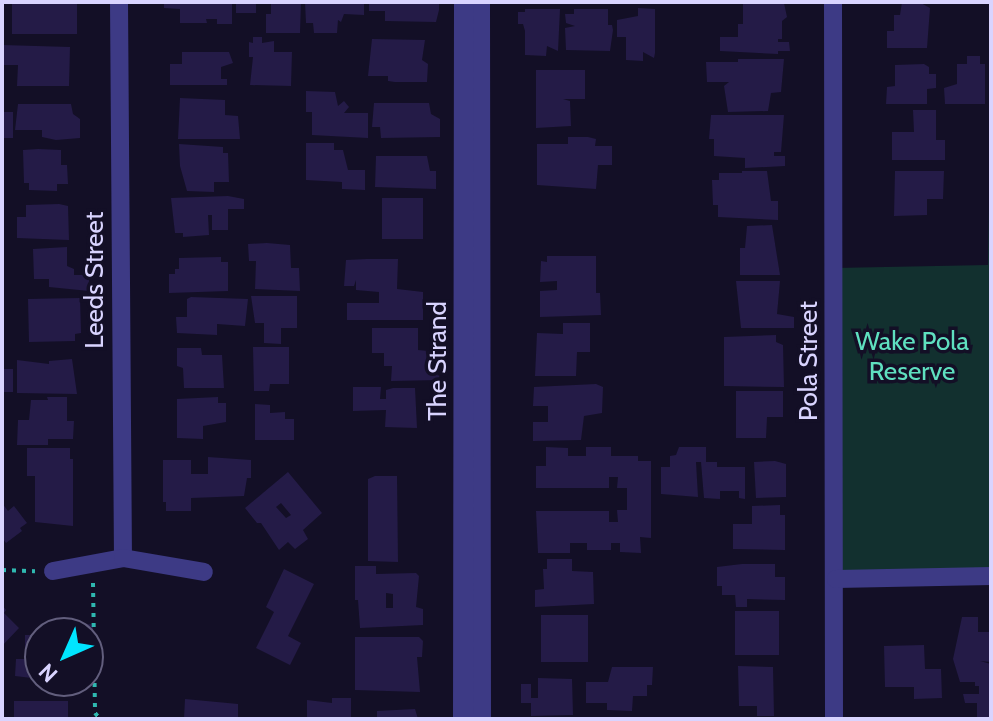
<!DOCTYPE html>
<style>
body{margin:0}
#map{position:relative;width:993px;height:721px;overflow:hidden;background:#130f26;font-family:Cabin,sans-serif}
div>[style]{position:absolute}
.green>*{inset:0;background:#12302f}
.building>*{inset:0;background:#241b47;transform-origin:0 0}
.path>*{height:4px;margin-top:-2px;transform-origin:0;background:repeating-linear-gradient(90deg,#2fb8b0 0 4px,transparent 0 10px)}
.minor>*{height:18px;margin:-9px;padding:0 9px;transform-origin:9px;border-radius:9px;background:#3d3a85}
.tertiary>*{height:20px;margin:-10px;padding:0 10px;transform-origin:10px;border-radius:10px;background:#3d3a85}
span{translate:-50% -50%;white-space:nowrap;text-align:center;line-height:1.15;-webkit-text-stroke:7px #130f26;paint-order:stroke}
.street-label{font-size:26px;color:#d9d4ff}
.park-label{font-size:26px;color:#5fe0c0}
.frame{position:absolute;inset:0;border:4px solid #d9d4ff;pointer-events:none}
.north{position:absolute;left:24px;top:617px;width:80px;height:80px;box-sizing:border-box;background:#130f26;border:2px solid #625e7d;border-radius:50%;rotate:225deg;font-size:22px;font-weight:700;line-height:32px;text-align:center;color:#d9d4ff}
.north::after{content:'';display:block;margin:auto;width:28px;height:36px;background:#00e5ff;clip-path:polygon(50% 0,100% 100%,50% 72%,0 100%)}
</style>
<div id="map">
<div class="green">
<div style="clip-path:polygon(991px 85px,991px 576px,836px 579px,835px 268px,988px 265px)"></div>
</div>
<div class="building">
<div style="left:12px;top:2px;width:65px;height:32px"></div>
<div style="clip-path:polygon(164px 2px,232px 2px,232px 24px,217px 24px,217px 19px,206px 19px,207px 23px,180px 23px,180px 9px,164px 8px)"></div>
<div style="left:236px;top:2px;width:20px;height:11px"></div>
<div style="clip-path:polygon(271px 2px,301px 2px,300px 33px,266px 33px,266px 14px,271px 14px)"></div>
<div style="clip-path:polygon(305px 2px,364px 2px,364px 15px,344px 14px,341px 22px,338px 20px,337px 33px,314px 33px,313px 23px,306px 23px)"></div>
<div style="clip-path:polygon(369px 2px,439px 3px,439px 10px,436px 22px,385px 21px,385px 11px,369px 11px)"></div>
<div style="clip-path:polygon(902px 2px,919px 2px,930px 8px,927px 48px,887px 48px,887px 31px,894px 31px,894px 15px,900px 15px)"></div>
<div style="clip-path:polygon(743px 3px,784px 3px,787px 17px,782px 21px,782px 39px,778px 39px,778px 42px,789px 42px,790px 51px,778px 51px,778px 54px,720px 51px,720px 37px,738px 37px,738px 24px,743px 24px)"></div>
<div style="clip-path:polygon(638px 8px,655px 9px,655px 53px,654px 58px,643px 52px,643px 61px,626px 60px,626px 37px,617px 37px,617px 20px,638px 16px)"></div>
<div style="clip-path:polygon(525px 9px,560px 9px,558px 51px,547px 46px,546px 56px,525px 55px,525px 31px,523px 24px,518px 24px,518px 12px,525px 12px)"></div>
<div style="clip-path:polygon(574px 9px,608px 9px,608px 25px,612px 25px,613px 30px,610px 51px,566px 50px,565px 28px,575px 26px,566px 23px,565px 14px,574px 14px)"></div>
<div style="clip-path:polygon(253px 37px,262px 37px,262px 43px,274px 41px,274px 52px,292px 52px,291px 86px,250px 85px,253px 57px,249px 57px,249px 42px,253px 43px)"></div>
<div style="clip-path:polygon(372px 39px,425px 40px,422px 60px,428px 64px,427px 82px,395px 82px,388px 81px,388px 76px,368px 76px)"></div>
<div style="clip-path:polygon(2px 45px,70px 47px,69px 86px,17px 86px,18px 65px,2px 65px)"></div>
<div style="clip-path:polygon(182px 52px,229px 52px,233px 63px,221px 67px,221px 79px,227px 79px,227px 85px,170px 85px,170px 64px,182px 64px)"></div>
<div style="clip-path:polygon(967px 56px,980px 56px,980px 64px,985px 64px,985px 104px,945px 104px,944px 88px,957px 84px,957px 64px,967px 64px)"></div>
<div style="clip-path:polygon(738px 59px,784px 59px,781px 92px,771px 93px,768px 111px,728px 112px,724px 86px,729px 82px,707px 82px,706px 62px,738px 62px)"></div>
<div style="clip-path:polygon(924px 64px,929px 67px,929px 74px,936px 74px,936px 88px,927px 89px,927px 104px,886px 104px,887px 87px,895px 86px,895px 65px)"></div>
<div style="clip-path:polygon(536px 70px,585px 70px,585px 99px,563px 99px,570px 101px,571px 126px,536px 128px)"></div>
<div style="clip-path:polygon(306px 91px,335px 92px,338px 106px,344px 101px,349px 107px,344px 113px,368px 113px,368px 138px,312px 135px,312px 112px,306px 112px)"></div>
<div style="clip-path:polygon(180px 98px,225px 100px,225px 115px,238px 116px,240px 139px,178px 139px)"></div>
<div style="clip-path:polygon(374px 103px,429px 103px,431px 114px,440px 119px,440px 137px,381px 138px,380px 127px,372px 127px)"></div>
<div style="clip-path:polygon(18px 104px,71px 104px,73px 114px,80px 119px,80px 138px,56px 140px,42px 137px,42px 130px,15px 130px)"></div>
<div style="clip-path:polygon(913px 110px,936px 110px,936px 140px,945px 140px,945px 160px,892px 160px,892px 132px,914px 132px)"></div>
<div style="left:2px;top:112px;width:11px;height:26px"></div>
<div style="clip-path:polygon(711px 115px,784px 115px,781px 152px,774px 152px,774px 156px,785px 156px,785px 166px,745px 168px,745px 158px,714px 156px,714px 139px,709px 139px)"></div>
<div style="clip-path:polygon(568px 137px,588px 137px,596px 139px,595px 146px,612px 146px,612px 165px,598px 165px,596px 189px,537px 185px,537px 144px,568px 144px)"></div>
<div style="clip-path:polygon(306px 143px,334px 143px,334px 150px,343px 150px,348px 170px,365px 170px,365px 190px,342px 189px,342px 182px,306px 180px)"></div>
<div style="clip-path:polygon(179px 144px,223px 147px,223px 153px,228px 153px,229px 182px,214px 182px,214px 192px,187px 191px,180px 166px)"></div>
<div style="clip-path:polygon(38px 149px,61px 150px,61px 165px,67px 165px,68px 184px,57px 184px,57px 191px,29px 190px,29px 183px,24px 183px,23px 150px)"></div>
<div style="clip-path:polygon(376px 156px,427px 156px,430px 171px,436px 171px,436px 189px,375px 187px)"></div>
<div style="clip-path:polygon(742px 171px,767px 171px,771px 201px,778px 201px,778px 220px,718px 217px,718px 205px,713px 205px,712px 180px,719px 180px,719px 173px,742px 173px)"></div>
<div style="clip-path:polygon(895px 171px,944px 171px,943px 199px,927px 199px,927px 215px,894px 216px)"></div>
<div style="clip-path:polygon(228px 196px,244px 199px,244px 209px,228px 209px,228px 230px,212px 230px,212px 215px,208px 215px,209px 235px,183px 237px,183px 233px,175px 233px,171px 198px)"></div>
<div style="left:423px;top:198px;width:41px;height:41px;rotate:90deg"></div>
<div style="clip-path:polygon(59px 204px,68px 206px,69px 240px,17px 238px,17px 217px,26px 217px,26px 205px)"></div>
<div style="clip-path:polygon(772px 225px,780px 275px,740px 275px,740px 248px,745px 248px,747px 226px)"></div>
<div style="clip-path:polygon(267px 243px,290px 245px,291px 268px,299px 268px,300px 291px,255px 289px,256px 261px,249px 261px,248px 244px)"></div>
<div style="clip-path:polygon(67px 247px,67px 266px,74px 269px,74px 275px,89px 275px,89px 291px,49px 287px,49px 279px,34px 279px,33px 249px)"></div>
<div style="clip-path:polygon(547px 256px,596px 256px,596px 293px,600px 293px,601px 315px,540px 317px,540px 291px,557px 290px,557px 281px,540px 282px,541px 261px,547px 262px)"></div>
<div style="clip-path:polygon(221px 257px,221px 262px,228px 262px,228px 291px,169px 293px,169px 274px,175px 274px,175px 269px,179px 269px,179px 258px)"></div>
<div style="clip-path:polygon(367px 259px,398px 259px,397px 289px,423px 292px,423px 320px,347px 320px,347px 303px,379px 303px,379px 292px,356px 290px,356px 280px,354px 286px,344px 286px,346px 260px)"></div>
<div style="clip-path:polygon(736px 281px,780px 281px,777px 314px,794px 317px,794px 328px,741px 328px)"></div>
<div style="clip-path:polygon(251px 296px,297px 296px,297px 328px,281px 328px,281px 344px,264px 343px,264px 323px,255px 323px)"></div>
<div style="clip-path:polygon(191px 297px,248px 299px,245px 326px,217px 324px,217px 335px,177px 333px,176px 317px,187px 317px,187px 299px)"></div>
<div style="clip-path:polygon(80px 298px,81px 333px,75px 334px,75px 341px,29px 342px,28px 299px)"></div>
<div style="clip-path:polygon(563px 323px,590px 323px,590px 352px,577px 352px,576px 376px,535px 376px,537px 333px,563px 334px)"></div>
<div style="clip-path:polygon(372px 328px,418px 328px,418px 350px,428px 351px,427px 365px,440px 365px,439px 380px,391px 381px,392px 366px,384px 366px,384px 353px,372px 353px)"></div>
<div style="clip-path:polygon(776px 335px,776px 342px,783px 345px,784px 387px,724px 386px,724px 337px)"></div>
<div style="clip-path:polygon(253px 347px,289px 347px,289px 384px,270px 384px,269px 391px,254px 391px)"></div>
<div style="clip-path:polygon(177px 348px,201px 348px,202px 355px,222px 355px,224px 388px,184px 388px,183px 368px,177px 366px)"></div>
<div style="clip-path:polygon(72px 359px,77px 394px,17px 393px,17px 360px,49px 364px,49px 361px)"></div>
<div style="left:2px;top:369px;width:11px;height:23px"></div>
<div style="clip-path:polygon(596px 384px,603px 387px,602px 413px,584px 416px,581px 440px,533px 441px,533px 422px,548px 422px,548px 406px,533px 406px,534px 387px)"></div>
<div style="clip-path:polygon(353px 387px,381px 387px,380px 399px,386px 399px,386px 390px,393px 388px,415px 388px,417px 428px,385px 427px,386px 410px,353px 411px)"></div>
<div style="clip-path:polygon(736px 391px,783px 391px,783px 417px,767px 417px,766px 438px,736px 438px)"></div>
<div style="clip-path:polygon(47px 397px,67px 397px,67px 421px,74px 421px,73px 439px,48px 439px,48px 445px,17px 445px,18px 420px,29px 420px,31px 400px,48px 400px)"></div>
<div style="clip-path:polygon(218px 397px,218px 403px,226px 403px,226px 422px,203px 426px,203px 439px,177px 438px,177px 399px)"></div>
<div style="clip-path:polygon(255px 404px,270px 405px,270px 413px,285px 412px,285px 419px,294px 419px,294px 440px,255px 440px)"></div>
<div style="clip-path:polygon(546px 447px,568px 448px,568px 456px,586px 456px,586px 447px,611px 447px,611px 456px,638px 456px,638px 461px,651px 461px,651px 538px,640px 537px,641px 553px,620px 552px,620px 543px,611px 543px,611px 550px,587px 550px,587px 543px,570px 543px,570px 553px,538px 553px,536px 511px,609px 511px,609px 522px,618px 522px,617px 510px,627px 510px,627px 488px,617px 488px,618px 477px,609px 477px,609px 488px,536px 488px,536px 466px,546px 466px)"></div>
<div style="clip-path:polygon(679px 447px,706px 447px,706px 462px,717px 462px,717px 467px,745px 467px,745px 499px,739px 498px,739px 491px,720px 491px,720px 499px,704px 498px,701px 462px,696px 462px,698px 497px,661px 494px,661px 467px,670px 467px,670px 456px,676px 455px)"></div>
<div style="clip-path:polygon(27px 448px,70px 448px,70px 459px,73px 459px,73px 526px,35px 522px,35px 476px,27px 476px)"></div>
<div style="clip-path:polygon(208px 457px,251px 460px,251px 478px,247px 478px,244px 496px,191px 498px,191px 511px,166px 511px,166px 502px,163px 502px,163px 460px,191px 460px,191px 474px,208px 474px)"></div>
<div style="clip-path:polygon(775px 461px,786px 464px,786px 497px,756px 498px,754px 462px)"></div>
<div style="clip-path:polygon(evenodd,288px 472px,322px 513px,303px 530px,308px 539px,295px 549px,288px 542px,279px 550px,261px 523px,257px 523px,245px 508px,288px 472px,281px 503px,291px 515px,286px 518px,276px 507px,281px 503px)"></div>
<div style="clip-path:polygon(375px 476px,397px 476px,398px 562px,368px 561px,368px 479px)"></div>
<div style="clip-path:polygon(2px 503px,8px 511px,14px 506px,27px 523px,20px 528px,22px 531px,6px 543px,2px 538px)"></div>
<div style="clip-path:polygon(780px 505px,780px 515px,785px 515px,785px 550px,733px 549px,733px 524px,752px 524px,752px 506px)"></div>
<div style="clip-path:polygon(547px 559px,572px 559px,572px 571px,593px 572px,594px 604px,535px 607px,535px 590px,544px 589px,543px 569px,547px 569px)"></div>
<div style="clip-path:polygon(742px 564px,775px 564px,775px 577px,785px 577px,785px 600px,747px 599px,747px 607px,736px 607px,735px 595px,722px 595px,722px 586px,717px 586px,717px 567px)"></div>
<div style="clip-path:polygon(evenodd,355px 566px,376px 566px,376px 574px,416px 573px,419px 576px,416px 607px,423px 609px,423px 625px,360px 628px,358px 600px,355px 600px,355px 566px,386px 593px,393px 594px,393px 608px,386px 608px,386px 593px)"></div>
<div style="clip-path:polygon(284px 569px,314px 584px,288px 636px,301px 643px,290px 665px,256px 648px,274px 612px,266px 607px)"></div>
<div style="clip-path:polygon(2px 605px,6px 610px,4px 613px,19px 628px,2px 646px)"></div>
<div style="left:735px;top:611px;width:44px;height:44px"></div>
<div style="left:541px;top:615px;width:47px;height:47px"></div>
<div style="clip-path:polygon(962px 617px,978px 617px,978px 632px,991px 632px,991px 662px,980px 661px,991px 664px,991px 719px,977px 719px,977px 703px,965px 703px,963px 694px,979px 694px,979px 686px,975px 686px,975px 682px,960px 682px,953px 659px)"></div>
<div style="clip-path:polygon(93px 624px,93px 679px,88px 679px,88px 633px,66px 633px,66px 626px)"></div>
<div style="clip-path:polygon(25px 635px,40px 635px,40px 679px,15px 676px,16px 659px,25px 659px)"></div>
<div style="clip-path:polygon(355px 637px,419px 637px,423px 641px,422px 657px,417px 657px,420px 692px,355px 690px)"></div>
<div style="clip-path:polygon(924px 645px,925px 669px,941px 669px,942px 698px,914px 699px,914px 687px,885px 687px,884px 646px)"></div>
<div style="clip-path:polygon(738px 666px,773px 667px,774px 716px,757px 716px,757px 706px,739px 706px)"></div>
<div style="clip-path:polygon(612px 667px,653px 667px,652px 685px,647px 685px,647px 696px,633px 696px,632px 711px,607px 710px,607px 703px,586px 703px,586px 682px,608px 682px)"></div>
<div style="clip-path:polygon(538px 678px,572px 679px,573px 715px,531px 716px,531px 703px,521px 703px,521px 684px,531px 684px,531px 698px,538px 698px)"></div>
<div style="clip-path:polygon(332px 698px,351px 698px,351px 717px,307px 719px,307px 700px,332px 703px)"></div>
<div style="clip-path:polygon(185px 699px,238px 704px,238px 719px,184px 719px)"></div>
<div style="left:68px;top:701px;width:18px;height:54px;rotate:90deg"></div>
<div style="clip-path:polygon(415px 709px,418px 719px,377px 719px,377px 711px)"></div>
</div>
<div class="path">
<div style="left:2px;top:570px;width:33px;rotate:2deg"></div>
<div style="left:93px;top:583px;width:130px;rotate:89.1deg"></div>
<div style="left:95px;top:713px;width:8px;rotate:50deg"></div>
</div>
<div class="minor">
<div style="left:119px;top:2px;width:556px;rotate:89.59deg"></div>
<div style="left:833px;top:2px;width:717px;rotate:89.92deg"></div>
<div style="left:53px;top:571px;width:71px;rotate:-10.5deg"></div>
<div style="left:123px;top:558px;width:82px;rotate:9.8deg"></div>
<div style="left:836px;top:579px;width:155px;rotate:-1.1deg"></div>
</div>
<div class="tertiary">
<div style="left:480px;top:2px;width:717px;rotate:89.92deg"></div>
<div style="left:463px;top:719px;width:717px;rotate:-89.92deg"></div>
</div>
<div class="street-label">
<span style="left:95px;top:280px;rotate:-90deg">Leeds Street</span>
<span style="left:438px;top:361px;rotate:-90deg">The Strand</span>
<span style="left:809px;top:361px;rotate:-90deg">Pola Street</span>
</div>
<div class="park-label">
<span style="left:912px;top:357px">Wake Pola<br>Reserve</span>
</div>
<div class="frame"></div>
<div class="north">N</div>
</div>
